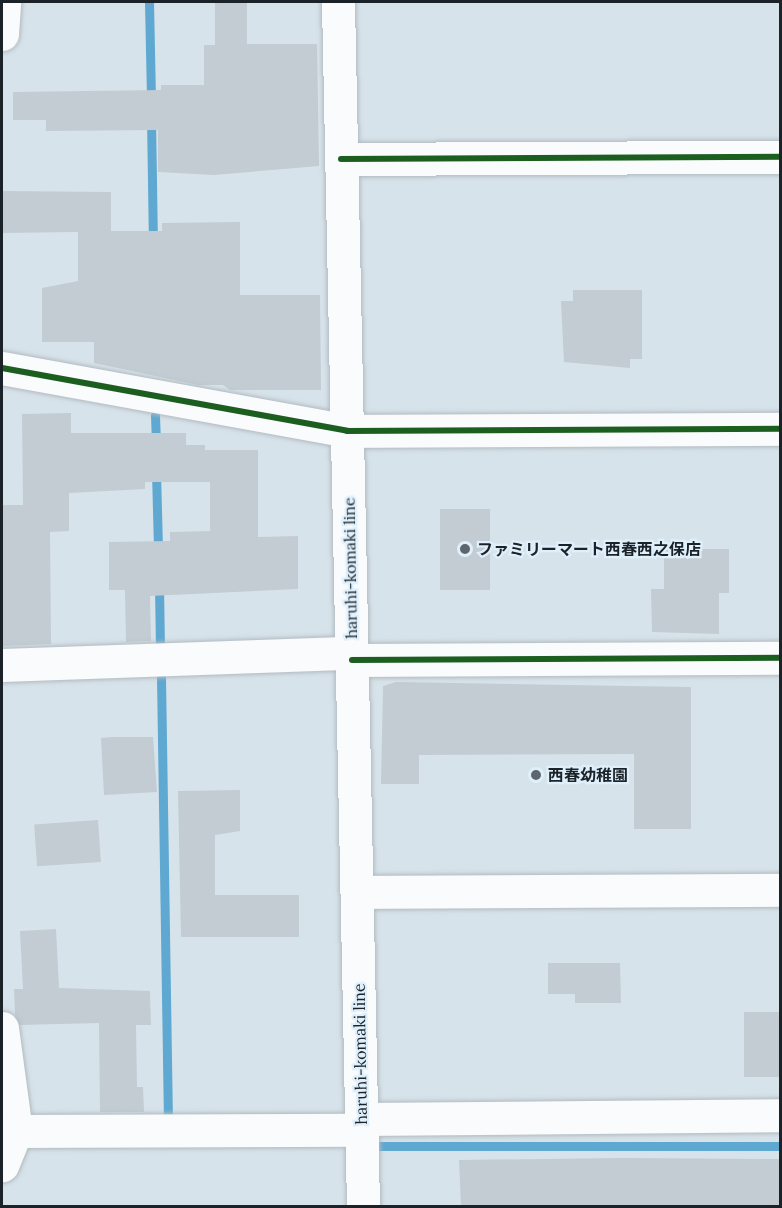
<!DOCTYPE html>
<meta charset="utf-8">
<style>
body{margin:0}
#map{position:relative;width:782px;height:1208px;overflow:hidden;background:#d7e3ea;font-family:Lora,"Noto Sans JP",serif}
div>[style]{position:absolute}
.stream>*{height:9px;margin:-4.5px;padding:0 4.5px;transform-origin:4.5px;border-radius:4.5px;background:#5ea8d2}
.building>*{inset:0;background:#c2ccd2;transform-origin:0 0}
.roads{filter:drop-shadow(0 0 2px #b2bbc1) drop-shadow(0 0 2px #b2bbc1)}
.minor>*{height:33px;margin:-16.5px;padding:0 16.5px;transform-origin:16.5px;border-radius:16.5px;background:#f9fbfc}
.secondary>*{height:33px;margin:-16.5px;padding:0 16.5px;transform-origin:16.5px;border-radius:16.5px;background:#f9fbfc}
.cycleway>*{height:6px;margin:-3px;padding:0 3px;transform-origin:3px;border-radius:3px;background:#1b5e20}
.dots>*{width:16px;height:16px;translate:-50% -50%;box-sizing:border-box;border:3px solid #dff0fc;border-radius:50%}
span{translate:-50% -50%;white-space:nowrap;text-align:center;line-height:1.15;-webkit-text-stroke:4.5px #dff0fc;paint-order:stroke}
.poi-label{font-size:16px;color:#1b2228;font-weight:700}
.left{translate:0 -50%;text-align:left}
.street-label{font-size:16px;color:#1b2228}
.frame{position:absolute;inset:0;border:3px solid #1b2228;pointer-events:none}
</style>
<div id="map">
<div class="stream">
<div style="left:149px;top:2px;width:99px;rotate:88.8deg"></div>
<div style="left:151px;top:118px;width:124px;rotate:89.1deg"></div>
<div style="left:155px;top:415px;width:28px;rotate:88deg"></div>
<div style="left:156px;top:472px;width:79px;rotate:88.5deg"></div>
<div style="left:159px;top:586px;width:61px;rotate:89.1deg"></div>
<div style="left:161px;top:677px;width:442px;rotate:89.1deg"></div>
<div style="left:380px;top:1146px;width:400px"></div>
</div>
<div class="building">
<div style="clip-path:polygon(215px 2px,247px 2px,247px 44px,317px 44px,319px 166px,214px 175px,158px 172px,158px 130px,46px 131px,46px 120px,13px 120px,13px 92px,161px 90px,161px 85px,204px 85px,204px 45px,215px 45px)"></div>
<div style="clip-path:polygon(2px 191px,111px 192px,111px 231px,162px 231px,162px 223px,240px 222px,240px 295px,320px 295px,321px 390px,230px 390px,223px 385px,198px 385px,94px 363px,94px 342px,42px 342px,42px 288px,78px 281px,78px 232px,2px 233px)"></div>
<div style="clip-path:polygon(573px 290px,642px 290px,642px 359px,630px 359px,630px 368px,564px 362px,561px 301px,573px 301px)"></div>
<div style="clip-path:polygon(71px 413px,71px 433px,186px 433px,186px 445px,205px 445px,205px 450px,258px 450px,258px 537px,298px 536px,298px 589px,150px 596px,151px 641px,126px 642px,125px 590px,109px 590px,109px 542px,170px 541px,170px 532px,210px 531px,210px 482px,145px 482px,145px 489px,69px 493px,69px 531px,50px 532px,51px 644px,2px 646px,2px 505px,23px 505px,22px 414px)"></div>
<div style="left:440px;top:509px;width:50px;height:81px"></div>
<div style="clip-path:polygon(664px 549px,729px 549px,729px 593px,719px 593px,719px 634px,652px 632px,651px 589px,664px 589px)"></div>
<div style="clip-path:polygon(396px 682px,691px 687px,691px 829px,634px 829px,634px 754px,419px 755px,419px 784px,381px 784px,383px 686px)"></div>
<div style="clip-path:polygon(112px 737px,153px 737px,157px 792px,104px 795px,101px 738px)"></div>
<div style="clip-path:polygon(240px 790px,240px 831px,215px 835px,215px 895px,299px 895px,299px 937px,181px 937px,178px 791px)"></div>
<div style="left:98px;top:820px;width:42px;height:64px;rotate:86deg"></div>
<div style="clip-path:polygon(56px 929px,59px 988px,150px 991px,151px 1025px,136px 1025px,137px 1087px,143px 1087px,144px 1112px,100px 1112px,99px 1023px,20px 1025px,15px 1015px,14px 989px,23px 989px,20px 931px)"></div>
<div style="clip-path:polygon(548px 963px,620px 963px,621px 1003px,575px 1003px,575px 994px,548px 994px)"></div>
<div style="left:744px;top:1012px;width:36px;height:65px"></div>
<div style="clip-path:polygon(621px 1158px,780px 1159px,780px 1206px,461px 1206px,459px 1160px)"></div>
</div>
<div class="roads">
<div class="minor">
<div style="left:2px;top:34px;width:32px;rotate:-86deg"></div>
<div style="left:341px;top:159px;width:439px;rotate:-0.3deg"></div>
<div style="left:2px;top:368px;width:351px;rotate:10.3deg"></div>
<div style="left:347px;top:431px;width:433px;rotate:-0.3deg"></div>
<div style="left:352px;top:660px;width:428px;rotate:-0.3deg"></div>
<div style="left:2px;top:665px;width:349px;rotate:-2deg"></div>
<div style="left:357px;top:892px;width:423px;rotate:-0.3deg"></div>
<div style="left:2px;top:1028px;width:104px;rotate:82.3deg"></div>
<div style="left:16px;top:1131px;width:37px;rotate:112deg"></div>
<div style="left:361px;top:1119px;width:419px;rotate:-0.5deg"></div>
<div style="left:16px;top:1131px;width:346px;rotate:-0.2deg"></div>
</div>
<div class="secondary">
<div style="left:338px;top:2px;width:1204px;rotate:88.81deg"></div>
</div>
</div>
<div class="cycleway">
<div style="left:341px;top:159px;width:439px;rotate:-0.3deg"></div>
<div style="left:2px;top:368px;width:351px;rotate:10.3deg"></div>
<div style="left:347px;top:431px;width:433px;rotate:-0.3deg"></div>
<div style="left:352px;top:660px;width:428px;rotate:-0.3deg"></div>
</div>
<div class="dots">
<div style="left:465px;top:549px;background:#5d666c"></div>
<div style="left:536px;top:775px;background:#5d666c"></div>
</div>
<div class="poi-label">
<span class="left" style="left:477px;top:549px">ファミリーマート西春西之保店</span>
<span class="left" style="left:548px;top:775px">西春幼稚園</span>
</div>
<div class="street-label">
<span style="left:350px;top:568px;rotate:-91deg">haruhi-komaki line</span>
<span style="left:360px;top:1054px;rotate:-91deg">haruhi-komaki line</span>
</div>
<div class="frame"></div>
</div>
